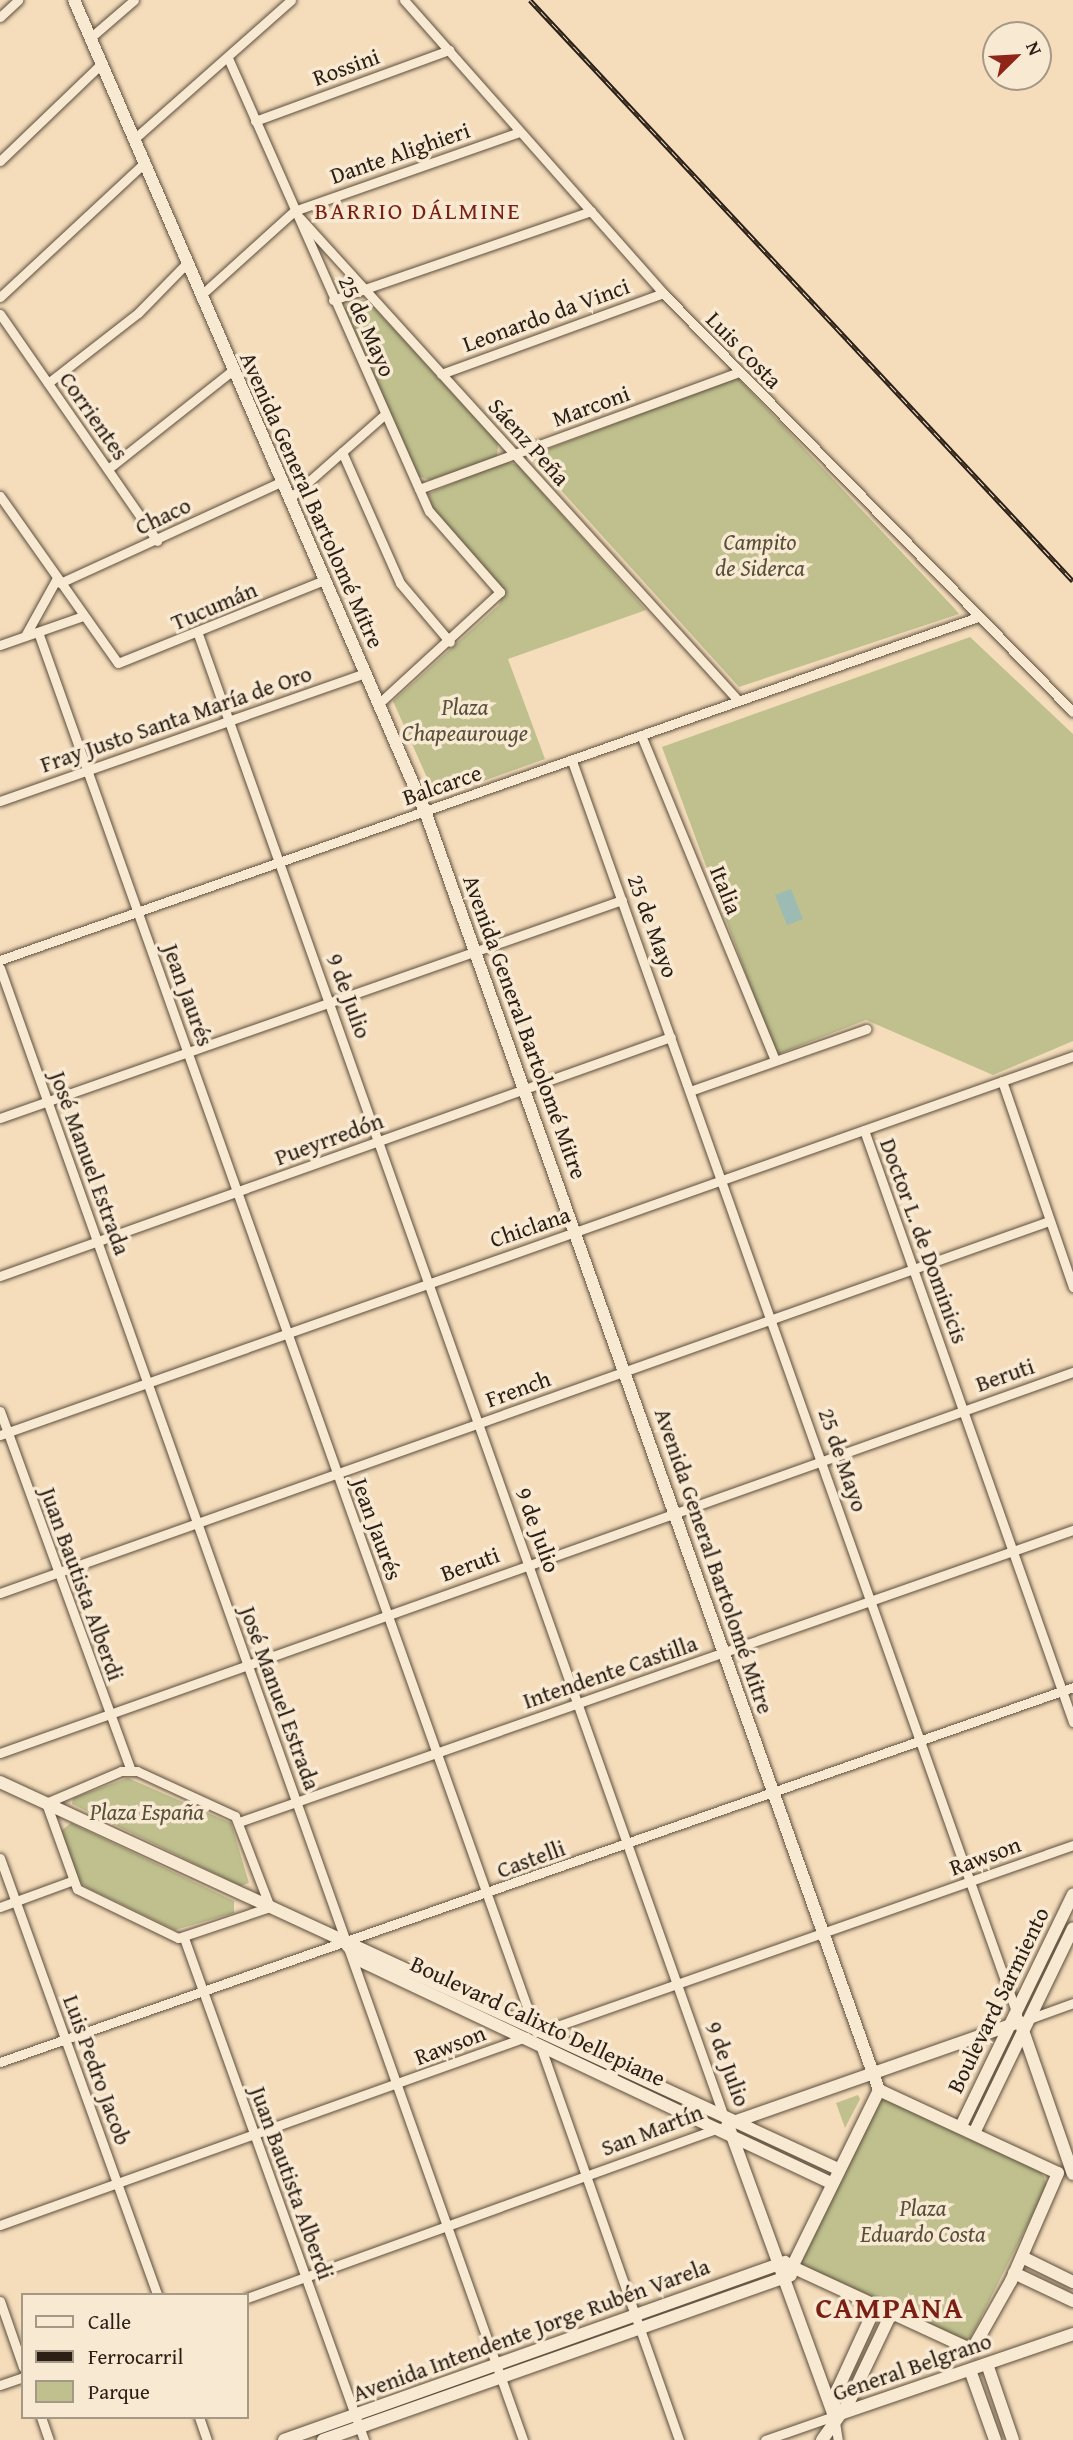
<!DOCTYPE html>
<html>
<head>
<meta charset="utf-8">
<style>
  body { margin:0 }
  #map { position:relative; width:1073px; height:2440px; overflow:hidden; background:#f5ddbb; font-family:"Gentium Book Plus",serif }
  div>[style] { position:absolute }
  .green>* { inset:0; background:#bfc08e }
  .water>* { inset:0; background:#9cbbb2 }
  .roads { filter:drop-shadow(0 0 2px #5d4e3e) drop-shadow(0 0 2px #5d4e3e) }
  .street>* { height:9px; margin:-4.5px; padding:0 4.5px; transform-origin:4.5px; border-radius:4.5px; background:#f8e9d3 }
  .secondary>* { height:12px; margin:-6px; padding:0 6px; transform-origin:6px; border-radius:6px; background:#f8e9d3 }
  .rail>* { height:5px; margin-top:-2.5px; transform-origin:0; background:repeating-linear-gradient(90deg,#f8e9d3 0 8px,#2a1e15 0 16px); box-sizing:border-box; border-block:2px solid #2a1e15 }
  span { translate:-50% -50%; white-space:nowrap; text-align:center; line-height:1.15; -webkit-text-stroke:7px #f8e9d3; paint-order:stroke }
  .street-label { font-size:23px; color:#2a1e15 }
  .park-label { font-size:23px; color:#574f39; font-style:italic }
  .neighbourhood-label { font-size:24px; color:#7a1f14; letter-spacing:2px }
  .district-label { font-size:30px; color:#7a1f14; font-weight:700; letter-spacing:2px }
  .legend { position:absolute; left:21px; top:2293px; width:228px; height:126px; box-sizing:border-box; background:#f8e9d3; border:2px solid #a69887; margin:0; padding:9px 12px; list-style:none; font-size:21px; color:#2a1e15 }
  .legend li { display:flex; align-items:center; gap:14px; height:35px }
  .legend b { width:35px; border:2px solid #a69887 }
  .north { position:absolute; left:982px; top:21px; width:70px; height:70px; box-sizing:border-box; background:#f8e9d3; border:2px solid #a69887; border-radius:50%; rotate:66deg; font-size:19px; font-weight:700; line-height:28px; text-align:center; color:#2a1e15 }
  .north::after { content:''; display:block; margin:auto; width:24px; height:32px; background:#8f2418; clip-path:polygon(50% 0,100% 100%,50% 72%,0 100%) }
</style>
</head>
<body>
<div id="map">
  <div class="green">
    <div style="clip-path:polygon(350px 300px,367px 300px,498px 443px,497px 457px,430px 480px,417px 476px,343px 312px)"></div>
    <div style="clip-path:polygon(737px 377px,955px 609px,959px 614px,739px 687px,530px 456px)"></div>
    <div style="clip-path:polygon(504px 461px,518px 465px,646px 610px,508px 659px,545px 759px,436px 798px,393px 701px,499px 605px,504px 590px,433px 510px,428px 494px)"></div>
    <div style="clip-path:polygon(970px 637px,1073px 734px,1073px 1041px,993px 1075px,866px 1020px,776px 1055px,662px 747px)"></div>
    <div style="clip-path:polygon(128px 1778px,231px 1823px,249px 1883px,241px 1886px,72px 1804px,73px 1798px)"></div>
    <div style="clip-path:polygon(71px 1823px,234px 1901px,234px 1913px,175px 1930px,86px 1887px,77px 1879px,61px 1831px)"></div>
    <div style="clip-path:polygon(858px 2095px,860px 2099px,845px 2128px,836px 2103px)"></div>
    <div style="clip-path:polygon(882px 2098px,1037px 2167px,1044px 2177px,1047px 2186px,968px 2343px,799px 2264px)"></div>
  </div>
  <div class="water">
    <div style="clip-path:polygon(791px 889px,803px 919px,787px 925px,775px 895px)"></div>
  </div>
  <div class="roads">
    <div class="street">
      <div style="left:404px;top:0;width:391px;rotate:48.5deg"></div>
      <div style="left:663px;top:293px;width:586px;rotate:45.62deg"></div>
      <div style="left:0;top:17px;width:25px;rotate:-43deg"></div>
      <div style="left:90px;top:38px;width:58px;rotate:-40.8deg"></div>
      <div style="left:228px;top:58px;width:496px;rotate:66.1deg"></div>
      <div style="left:429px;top:511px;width:108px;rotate:48.8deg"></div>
      <div style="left:500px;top:592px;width:166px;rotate:137.4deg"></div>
      <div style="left:255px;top:121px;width:207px;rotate:-20.1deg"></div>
      <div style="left:133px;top:140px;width:211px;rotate:-41.5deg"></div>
      <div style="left:0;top:161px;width:140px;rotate:-43.8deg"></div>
      <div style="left:300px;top:218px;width:648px;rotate:47.75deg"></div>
      <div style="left:200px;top:296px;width:127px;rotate:-42.1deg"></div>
      <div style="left:294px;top:211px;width:238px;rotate:-19.3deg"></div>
      <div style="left:0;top:297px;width:195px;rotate:-42.9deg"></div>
      <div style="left:333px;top:300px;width:273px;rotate:-19deg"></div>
      <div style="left:0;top:314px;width:276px;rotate:55.3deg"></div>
      <div style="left:441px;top:374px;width:236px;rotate:-20deg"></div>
      <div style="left:48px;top:383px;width:114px;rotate:-37.9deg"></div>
      <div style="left:138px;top:313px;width:69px;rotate:-45.6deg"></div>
      <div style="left:342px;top:452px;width:143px;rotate:66.1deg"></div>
      <div style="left:400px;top:583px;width:77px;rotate:49.7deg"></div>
      <div style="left:108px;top:469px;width:159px;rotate:-38.4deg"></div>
      <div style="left:419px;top:489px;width:340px;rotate:-20.1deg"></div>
      <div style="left:0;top:496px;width:204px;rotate:54.8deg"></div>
      <div style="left:118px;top:663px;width:222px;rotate:-21.9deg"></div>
      <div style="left:289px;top:499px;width:127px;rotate:-41.5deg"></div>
      <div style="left:60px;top:583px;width:243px;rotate:-24.6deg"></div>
      <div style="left:38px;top:632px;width:1486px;rotate:70.42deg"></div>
      <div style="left:198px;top:634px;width:1574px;rotate:70.47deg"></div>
      <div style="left:25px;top:636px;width:66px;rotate:-61.1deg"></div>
      <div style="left:0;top:645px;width:88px;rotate:-19.3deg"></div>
      <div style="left:641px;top:735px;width:352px;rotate:67.6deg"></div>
      <div style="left:572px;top:761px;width:1330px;rotate:70.45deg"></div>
      <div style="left:0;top:801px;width:387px;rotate:-19.3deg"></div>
      <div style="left:0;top:960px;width:1033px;rotate:-19.33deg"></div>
      <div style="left:0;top:968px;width:1562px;rotate:70.44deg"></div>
      <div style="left:1002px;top:1081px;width:218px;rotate:71deg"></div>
      <div style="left:690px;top:1091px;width:187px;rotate:-19.4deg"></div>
      <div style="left:0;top:1118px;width:659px;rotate:-19.31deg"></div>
      <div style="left:864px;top:1130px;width:628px;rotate:70.55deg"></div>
      <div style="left:0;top:1276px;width:712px;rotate:-19.61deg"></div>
      <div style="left:0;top:1411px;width:380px;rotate:70deg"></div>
      <div style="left:0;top:1435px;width:1138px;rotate:-19.45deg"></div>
      <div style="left:0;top:1593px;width:1113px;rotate:-19.53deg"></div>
      <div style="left:0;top:1753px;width:1139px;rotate:-19.55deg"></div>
      <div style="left:121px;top:1771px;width:16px"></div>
      <div style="left:137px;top:1771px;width:108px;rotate:24.7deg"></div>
      <div style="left:235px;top:1816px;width:97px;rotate:69deg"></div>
      <div style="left:270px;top:1907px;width:97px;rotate:161.4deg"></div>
      <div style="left:178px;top:1938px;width:112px;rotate:-154.1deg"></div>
      <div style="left:77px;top:1889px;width:91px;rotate:-109.8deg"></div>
      <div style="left:46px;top:1803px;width:82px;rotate:-23.1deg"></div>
      <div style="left:239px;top:1822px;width:884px;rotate:-19.3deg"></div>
      <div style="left:0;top:1858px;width:464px;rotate:70.2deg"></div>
      <div style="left:0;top:1907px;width:76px;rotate:-20.1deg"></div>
      <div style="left:184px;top:1938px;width:533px;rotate:70.27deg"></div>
      <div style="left:1029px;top:2019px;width:47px;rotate:-20deg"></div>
      <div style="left:540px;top:2032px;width:565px;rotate:-19.33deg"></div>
      <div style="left:540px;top:2045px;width:419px;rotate:70.6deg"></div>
      <div style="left:0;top:2062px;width:1137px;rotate:-19.26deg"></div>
      <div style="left:0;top:2225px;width:559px;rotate:-19.67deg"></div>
      <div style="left:247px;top:2298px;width:502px;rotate:-19.81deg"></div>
      <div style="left:0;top:2301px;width:70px;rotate:70.8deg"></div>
      <div style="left:0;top:2385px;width:24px;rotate:-19deg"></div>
      <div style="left:41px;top:2417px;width:24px;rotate:71deg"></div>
      <div style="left:199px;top:2417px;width:24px;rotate:71deg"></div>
      <div style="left:765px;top:2440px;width:73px;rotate:-19.2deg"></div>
      <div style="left:834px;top:2416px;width:24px;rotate:81deg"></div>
    </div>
    <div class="secondary">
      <div style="left:74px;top:0;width:884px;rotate:66.6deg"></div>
      <div style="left:425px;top:811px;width:1357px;rotate:70.46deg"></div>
      <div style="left:0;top:1782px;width:923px;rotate:24.79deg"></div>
      <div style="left:347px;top:1945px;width:21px;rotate:49deg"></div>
      <div style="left:361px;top:1961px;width:520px;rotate:25.28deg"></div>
      <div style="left:879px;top:2090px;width:197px;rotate:24.9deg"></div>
      <div style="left:1058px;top:2173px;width:118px;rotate:113.5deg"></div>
      <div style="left:1011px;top:2281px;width:79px;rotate:119.5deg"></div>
      <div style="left:972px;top:2350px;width:198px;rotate:-155.2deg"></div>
      <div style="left:792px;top:2267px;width:197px;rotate:-63.8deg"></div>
      <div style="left:962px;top:2124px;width:255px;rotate:-64.2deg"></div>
      <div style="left:975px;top:2131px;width:225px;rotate:-64.2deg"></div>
      <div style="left:1022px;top:2257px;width:57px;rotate:26.1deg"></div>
      <div style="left:1014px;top:2273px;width:65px;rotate:25.4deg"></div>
      <div style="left:987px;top:2364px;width:80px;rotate:71.1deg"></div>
      <div style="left:970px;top:2370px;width:74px;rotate:70.3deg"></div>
      <div style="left:834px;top:2408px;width:13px;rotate:-86deg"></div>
      <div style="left:835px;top:2395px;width:96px;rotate:-65.3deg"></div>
      <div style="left:834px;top:2416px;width:311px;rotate:-110deg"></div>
      <div style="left:728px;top:2124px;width:309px;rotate:-19.3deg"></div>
      <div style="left:1020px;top:2022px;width:161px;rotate:70.8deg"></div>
      <div style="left:834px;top:2416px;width:253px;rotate:-18.9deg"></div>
      <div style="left:284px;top:2440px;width:532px;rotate:-19.56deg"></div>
      <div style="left:323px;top:2440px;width:496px;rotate:-19.4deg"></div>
      <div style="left:822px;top:2440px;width:47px;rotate:-54.6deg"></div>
      <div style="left:849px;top:2402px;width:95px;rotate:-64.5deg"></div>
    </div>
  </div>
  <div class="rail">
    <div style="left:530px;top:0;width:795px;rotate:46.94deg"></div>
  </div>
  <div class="street-label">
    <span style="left:346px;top:67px;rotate:-20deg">Rossini</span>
    <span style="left:400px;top:153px;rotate:-19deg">Dante Alighieri</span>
    <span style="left:546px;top:315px;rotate:-20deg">Leonardo da Vinci</span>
    <span style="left:367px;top:326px;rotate:66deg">25 de Mayo</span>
    <span style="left:744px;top:350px;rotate:46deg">Luis Costa</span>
    <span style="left:591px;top:406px;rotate:-20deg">Marconi</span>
    <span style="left:94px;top:416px;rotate:55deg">Corrientes</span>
    <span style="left:529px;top:442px;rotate:48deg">Sáenz Peña</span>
    <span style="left:312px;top:500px;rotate:66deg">Avenida General Bartolomé Mitre</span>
    <span style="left:163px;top:516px;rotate:-25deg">Chaco</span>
    <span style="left:214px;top:606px;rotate:-23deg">Tucumán</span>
    <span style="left:176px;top:719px;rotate:-19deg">Fray Justo Santa María de Oro</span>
    <span style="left:442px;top:785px;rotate:-19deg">Balcarce</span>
    <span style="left:726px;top:890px;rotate:68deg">Italia</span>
    <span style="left:653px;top:926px;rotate:70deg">25 de Mayo</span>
    <span style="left:188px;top:995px;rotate:70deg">Jean Jaurés</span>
    <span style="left:349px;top:996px;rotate:70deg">9 de Julio</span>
    <span style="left:525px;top:1027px;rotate:70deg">Avenida General Bartolomé Mitre</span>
    <span style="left:329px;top:1139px;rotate:-20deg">Pueyrredón</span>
    <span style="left:90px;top:1163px;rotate:70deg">José Manuel Estrada</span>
    <span style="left:530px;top:1227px;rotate:-19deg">Chiclana</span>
    <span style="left:924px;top:1241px;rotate:70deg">Doctor L. de Dominicis</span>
    <span style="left:1005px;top:1375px;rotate:-19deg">Beruti</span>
    <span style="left:518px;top:1389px;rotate:-20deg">French</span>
    <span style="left:843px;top:1460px;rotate:71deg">25 de Mayo</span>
    <span style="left:377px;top:1529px;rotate:70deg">Jean Jaurés</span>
    <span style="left:538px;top:1530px;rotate:70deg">9 de Julio</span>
    <span style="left:714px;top:1561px;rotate:71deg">Avenida General Bartolomé Mitre</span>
    <span style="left:470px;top:1564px;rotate:-20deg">Beruti</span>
    <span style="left:82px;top:1584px;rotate:70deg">Juan Bautista Alberdi</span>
    <span style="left:610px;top:1672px;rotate:-19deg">Intendente Castilla</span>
    <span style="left:280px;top:1698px;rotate:70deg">José Manuel Estrada</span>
    <span style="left:985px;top:1856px;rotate:-20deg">Rawson</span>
    <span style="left:531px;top:1859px;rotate:-20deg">Castelli</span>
    <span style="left:998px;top:2000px;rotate:-64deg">Boulevard Sarmiento</span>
    <span style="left:538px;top:2021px;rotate:25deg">Boulevard Calixto Dellepiane</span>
    <span style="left:450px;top:2045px;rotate:-21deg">Rawson</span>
    <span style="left:728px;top:2064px;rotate:70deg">9 de Julio</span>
    <span style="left:97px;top:2070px;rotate:70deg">Luis Pedro Jacob</span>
    <span style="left:652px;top:2130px;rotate:-21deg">San Martín</span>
    <span style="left:292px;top:2183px;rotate:70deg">Juan Bautista Alberdi</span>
    <span style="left:531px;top:2330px;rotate:-20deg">Avenida Intendente Jorge Rubén Varela</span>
    <span style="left:912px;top:2367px;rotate:-19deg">General Belgrano</span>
  </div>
  <div class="park-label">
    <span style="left:760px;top:555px">Campito<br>de Siderca</span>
    <span style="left:465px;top:720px">Plaza<br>Chapeaurouge</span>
    <span style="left:147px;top:1812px">Plaza España</span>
    <span style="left:923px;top:2221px">Plaza<br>Eduardo Costa</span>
  </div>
  <div class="neighbourhood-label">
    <span style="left:418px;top:211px">BARRIO DÁLMINE</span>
  </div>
  <div class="district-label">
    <span style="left:890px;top:2307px">CAMPANA</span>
  </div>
  <ul class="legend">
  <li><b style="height:9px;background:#f8e9d3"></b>Calle</li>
  <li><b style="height:9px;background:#2a1e15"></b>Ferrocarril</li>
  <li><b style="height:19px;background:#bfc08e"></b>Parque</li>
  </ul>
  <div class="north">N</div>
</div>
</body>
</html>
